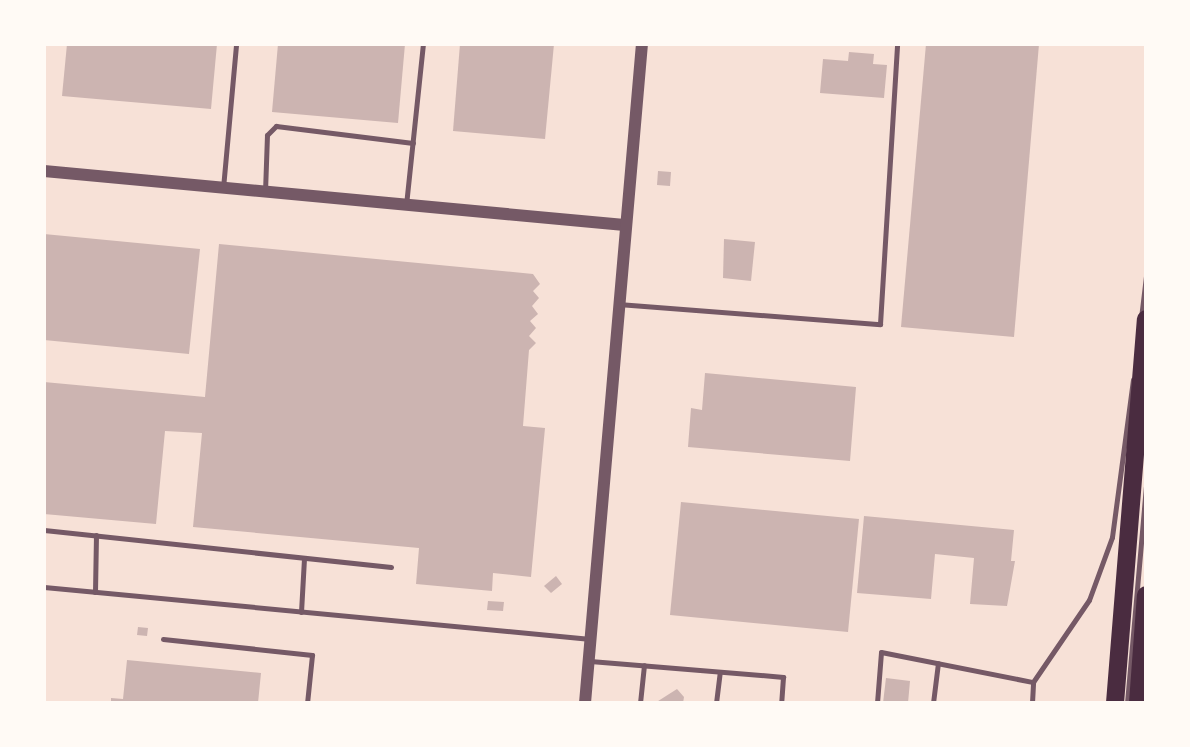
<!DOCTYPE html>
<html>
<head>
<meta charset="utf-8">
<style>
  body { margin:0 }
  #map { position:relative; width:1190px; height:747px; overflow:hidden; background:#f7e1d7; font-family:Cabin,sans-serif }
  div>[style] { position:absolute }
  .building>* { inset:0; background:#ccb4b1 }
  .service>* { height:5px; margin:-2.5px; padding:0 2.5px; transform-origin:2.5px; border-radius:2.5px; background:#755966 }
  .tertiary>* { height:12px; margin:-6px; padding:0 6px; transform-origin:6px; border-radius:6px; background:#755966 }
  .primary>* { height:18px; margin:-9px; padding:0 9px; transform-origin:9px; border-radius:9px; background:#4a2c40 }
  span { translate:-50% -50%; white-space:nowrap; text-align:center; line-height:1.15; -webkit-text-stroke:7px #fffaf5; paint-order:stroke }
  .frame { position:absolute; inset:0; border:46px solid #fffaf5; pointer-events:none }
</style>
</head>
<body>
<div id="map">
  <div class="building">
    <div style="clip-path:polygon(67px 44px,217px 44px,211px 109px,62px 96px)"></div>
    <div style="clip-path:polygon(278px 44px,405px 44px,398px 123px,272px 112px)"></div>
    <div style="clip-path:polygon(460px 44px,554px 44px,545px 139px,453px 131px)"></div>
    <div style="clip-path:polygon(926px 44px,1039px 44px,1014px 337px,901px 327px)"></div>
    <div style="clip-path:polygon(849px 52px,874px 54px,873px 64px,887px 65px,884px 98px,820px 93px,823px 59px,848px 61px)"></div>
    <div style="clip-path:polygon(658px 171px,671px 172px,670px 186px,657px 185px)"></div>
    <div style="clip-path:polygon(44px 234px,200px 249px,189px 354px,44px 340px)"></div>
    <div style="clip-path:polygon(724px 239px,755px 242px,751px 281px,723px 278px)"></div>
    <div style="clip-path:polygon(219px 244px,533px 274px,540px 284px,533px 291px,539px 298px,532px 306px,538px 314px,530px 321px,536px 328px,529px 336px,536px 343px,529px 350px,523px 426px,545px 428px,531px 577px,493px 573px,492px 591px,416px 584px,419px 548px,193px 527px,202px 433px,165px 431px,156px 524px,44px 514px,44px 382px,205px 397px)"></div>
    <div style="clip-path:polygon(705px 373px,856px 387px,850px 461px,688px 447px,691px 408px,702px 410px)"></div>
    <div style="clip-path:polygon(681px 502px,859px 519px,848px 632px,670px 615px)"></div>
    <div style="clip-path:polygon(864px 516px,1014px 530px,1011px 561px,1015px 561px,1007px 606px,970px 604px,974px 558px,935px 554px,931px 599px,857px 593px)"></div>
    <div style="clip-path:polygon(556px 576px,562px 584px,551px 593px,544px 586px)"></div>
    <div style="clip-path:polygon(488px 601px,504px 602px,503px 611px,487px 610px)"></div>
    <div style="clip-path:polygon(138px 627px,148px 628px,147px 636px,137px 635px)"></div>
    <div style="clip-path:polygon(127px 660px,261px 673px,258px 703px,111px 703px,111px 698px,123px 699px)"></div>
    <div style="clip-path:polygon(886px 678px,910px 681px,908px 703px,883px 703px)"></div>
    <div style="clip-path:polygon(677px 689px,684px 697px,683px 703px,655px 703px)"></div>
  </div>
  <div class="service">
    <div style="left:223px;top:188px;width:145px;rotate:-84.8deg"></div>
    <div style="left:265px;top:192px;width:57px;rotate:-88deg"></div>
    <div style="left:267px;top:135px;width:13px;rotate:-45deg"></div>
    <div style="left:276px;top:126px;width:138px;rotate:7.1deg"></div>
    <div style="left:406px;top:205px;width:162px;rotate:-84deg"></div>
    <div style="left:618px;top:304px;width:263px;rotate:4.4deg"></div>
    <div style="left:880px;top:324px;width:281px;rotate:-86.5deg"></div>
    <div style="left:1141px;top:318px;width:42px;rotate:-83.2deg"></div>
    <div style="left:44px;top:530px;width:349px;rotate:6.1deg"></div>
    <div style="left:44px;top:587px;width:549px;rotate:5.43deg"></div>
    <div style="left:95px;top:592px;width:57px;rotate:-89deg"></div>
    <div style="left:301px;top:612px;width:54px;rotate:-86.8deg"></div>
    <div style="left:163px;top:639px;width:150px;rotate:6.1deg"></div>
    <div style="left:312px;top:655px;width:48px;rotate:95.9deg"></div>
    <div style="left:590px;top:661px;width:194px;rotate:4.7deg"></div>
    <div style="left:783px;top:677px;width:26px;rotate:94deg"></div>
    <div style="left:640px;top:703px;width:38px;rotate:-84deg"></div>
    <div style="left:716px;top:703px;width:31px;rotate:-83deg"></div>
    <div style="left:877px;top:703px;width:51px;rotate:-85.5deg"></div>
    <div style="left:881px;top:652px;width:155px;rotate:11.2deg"></div>
    <div style="left:933px;top:703px;width:40px;rotate:-82.9deg"></div>
    <div style="left:1032px;top:703px;width:21px;rotate:-87deg"></div>
    <div style="left:1033px;top:682px;width:99px;rotate:-55.7deg"></div>
    <div style="left:1089px;top:600px;width:67px;rotate:-69.9deg"></div>
    <div style="left:1112px;top:537px;width:159px;rotate:-82.4deg"></div>
    <div style="left:1127px;top:703px;width:217px;rotate:-85deg"></div>
  </div>
  <div class="tertiary">
    <div style="left:44px;top:171px;width:583px;rotate:5.32deg"></div>
    <div style="left:585px;top:703px;width:661px;rotate:-85.06deg"></div>
  </div>
  <div class="primary">
    <div style="left:1115px;top:703px;width:385px;rotate:-85.4deg"></div>
    <div style="left:1138px;top:703px;width:108px;rotate:-85.8deg"></div>
  </div>
  <div class="frame"></div>
</div>
</body>
</html>
